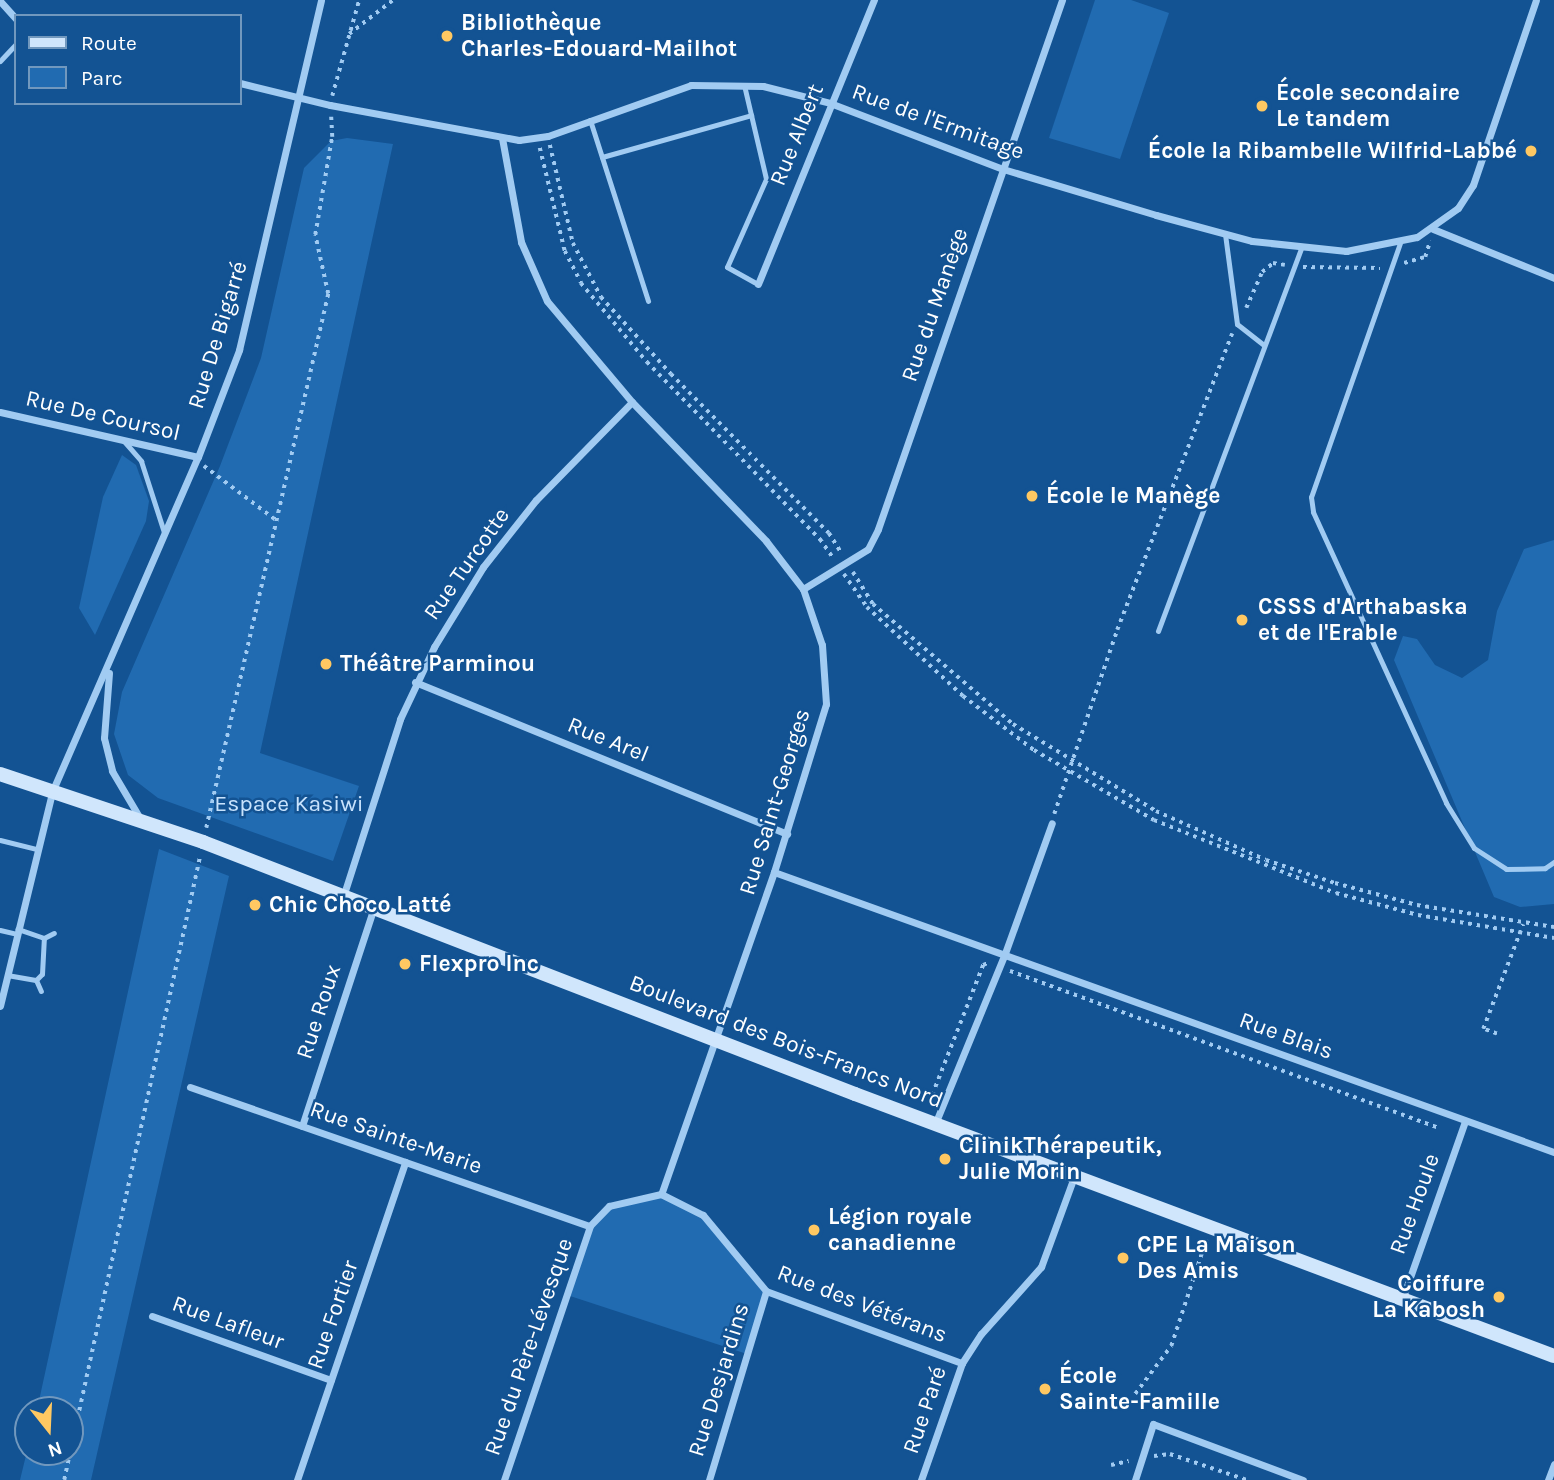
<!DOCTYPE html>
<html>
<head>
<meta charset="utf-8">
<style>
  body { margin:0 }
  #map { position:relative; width:1554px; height:1480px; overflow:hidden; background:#135393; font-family:Karla,sans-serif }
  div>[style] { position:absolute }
  .green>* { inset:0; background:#216bb1 }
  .path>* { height:3.5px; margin-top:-1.75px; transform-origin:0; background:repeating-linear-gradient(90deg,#a1cbf2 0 3.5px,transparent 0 8.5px) }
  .lane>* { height:5px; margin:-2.5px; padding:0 2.5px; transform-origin:2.5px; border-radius:2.5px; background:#a1cbf2 }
  .street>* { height:7px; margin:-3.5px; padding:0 3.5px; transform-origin:3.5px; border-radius:3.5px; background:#a1cbf2 }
  .secondary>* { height:14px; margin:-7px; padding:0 7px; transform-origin:7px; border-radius:7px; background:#d0e6fc }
  .dots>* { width:19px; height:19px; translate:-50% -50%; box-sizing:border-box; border:4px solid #135393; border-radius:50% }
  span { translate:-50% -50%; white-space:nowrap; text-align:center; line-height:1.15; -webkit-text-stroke:5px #135393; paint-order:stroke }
  .poi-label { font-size:23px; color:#fff; font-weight:700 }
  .left { translate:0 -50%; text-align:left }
  .right { translate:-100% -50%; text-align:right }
  .street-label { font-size:23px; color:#fff }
  .park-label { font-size:23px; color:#c8e3fd }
  .legend { position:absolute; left:14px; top:14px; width:228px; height:91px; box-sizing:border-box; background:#135393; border:2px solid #7198be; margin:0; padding:9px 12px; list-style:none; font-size:21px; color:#fff }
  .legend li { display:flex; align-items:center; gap:14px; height:35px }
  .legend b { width:35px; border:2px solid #7198be }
  .north { position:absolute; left:14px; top:1396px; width:70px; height:70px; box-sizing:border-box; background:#135393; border:2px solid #7198be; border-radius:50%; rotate:162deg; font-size:19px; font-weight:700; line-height:28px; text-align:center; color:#fff }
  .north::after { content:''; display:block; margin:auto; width:24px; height:32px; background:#ffc862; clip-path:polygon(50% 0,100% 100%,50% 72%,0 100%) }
</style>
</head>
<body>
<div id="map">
  <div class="green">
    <div style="clip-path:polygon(1095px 0,1131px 0,1169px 13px,1120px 159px,1049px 138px)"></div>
    <div style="clip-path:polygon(347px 138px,393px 144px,260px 753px,359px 786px,333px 861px,158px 798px,128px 775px,114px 734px,122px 692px,220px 466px,261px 358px,304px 168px,331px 141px)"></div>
    <div style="clip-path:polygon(122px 455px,136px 465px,149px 501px,146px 521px,95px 635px,79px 608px,103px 497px)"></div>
    <div style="clip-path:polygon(1554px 540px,1554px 904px,1520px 907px,1494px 897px,1394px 660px,1403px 636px,1417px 639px,1435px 665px,1462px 678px,1488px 660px,1497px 611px,1524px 549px)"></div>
    <div style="clip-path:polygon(159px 849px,229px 876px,91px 1480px,20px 1480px,28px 1447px,28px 1452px,70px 1452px,70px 1410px,37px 1410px)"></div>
    <div style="clip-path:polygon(661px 1194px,703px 1215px,766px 1291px,747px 1354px,567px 1295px,590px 1226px,609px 1206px)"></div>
  </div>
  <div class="path">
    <div style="left:349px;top:34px;width:56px;rotate:-37.7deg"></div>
    <div style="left:332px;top:96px;width:100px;rotate:-74.3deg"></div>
    <div style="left:550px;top:145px;width:101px;rotate:76.8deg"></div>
    <div style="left:573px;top:243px;width:61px;rotate:62.6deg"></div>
    <div style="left:601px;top:297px;width:104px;rotate:47.7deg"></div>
    <div style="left:671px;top:374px;width:224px;rotate:45.2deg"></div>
    <div style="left:829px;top:533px;width:25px;rotate:58deg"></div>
    <div style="left:540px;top:148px;width:106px;rotate:76.4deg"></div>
    <div style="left:565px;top:251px;width:36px;rotate:63deg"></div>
    <div style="left:581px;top:283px;width:103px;rotate:50.1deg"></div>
    <div style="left:647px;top:362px;width:248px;rotate:45.7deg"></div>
    <div style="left:820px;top:539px;width:24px;rotate:55deg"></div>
    <div style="left:1404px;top:263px;width:22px;rotate:-16deg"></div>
    <div style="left:1425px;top:257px;width:17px;rotate:-73deg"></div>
    <div style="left:1303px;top:267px;width:77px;rotate:0.7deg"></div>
    <div style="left:1246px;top:308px;width:39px;rotate:-66deg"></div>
    <div style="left:1262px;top:272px;width:14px;rotate:-39deg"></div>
    <div style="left:1273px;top:263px;width:12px;rotate:9deg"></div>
    <div style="left:204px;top:466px;width:90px;rotate:36.9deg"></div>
    <div style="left:853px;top:572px;width:38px;rotate:58deg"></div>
    <div style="left:873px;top:604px;width:184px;rotate:40.6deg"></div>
    <div style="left:1013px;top:724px;width:167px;rotate:31.3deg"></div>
    <div style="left:1156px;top:811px;width:120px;rotate:24deg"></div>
    <div style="left:1266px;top:860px;width:73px;rotate:18.4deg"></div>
    <div style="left:1335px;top:883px;width:85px;rotate:15deg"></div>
    <div style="left:1417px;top:905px;width:139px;rotate:9.1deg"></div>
    <div style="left:844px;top:574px;width:40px;rotate:55.1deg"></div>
    <div style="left:867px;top:607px;width:131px;rotate:42.8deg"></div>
    <div style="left:963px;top:696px;width:89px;rotate:37.3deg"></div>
    <div style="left:1034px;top:750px;width:139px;rotate:30.3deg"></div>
    <div style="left:1154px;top:820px;width:196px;rotate:21.9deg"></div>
    <div style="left:1336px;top:893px;width:85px;rotate:15deg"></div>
    <div style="left:1418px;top:915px;width:138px;rotate:9.6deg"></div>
    <div style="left:1054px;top:814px;width:194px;rotate:-71.1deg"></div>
    <div style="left:1117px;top:630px;width:318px;rotate:-68.8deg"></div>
    <div style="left:206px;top:828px;width:548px;rotate:-77.13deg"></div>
    <div style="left:328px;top:294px;width:60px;rotate:-102.4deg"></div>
    <div style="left:315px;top:235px;width:99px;rotate:-80.2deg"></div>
    <div style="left:332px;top:137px;width:20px;rotate:-93deg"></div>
    <div style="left:1010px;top:971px;width:458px;rotate:20.1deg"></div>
    <div style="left:1497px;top:1034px;width:15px;rotate:-160deg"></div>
    <div style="left:1483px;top:1029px;width:112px;rotate:-69.1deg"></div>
    <div style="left:932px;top:1095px;width:140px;rotate:-68.6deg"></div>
    <div style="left:983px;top:965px;width:8px;rotate:-23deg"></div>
    <div style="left:1135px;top:1394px;width:60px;rotate:-53.1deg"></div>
    <div style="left:1171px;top:1346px;width:112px;rotate:-71.7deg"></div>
    <div style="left:70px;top:1452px;width:610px;rotate:-77.7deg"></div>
    <div style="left:1154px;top:1456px;width:16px;rotate:-7deg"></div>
    <div style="left:1170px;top:1454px;width:81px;rotate:18.7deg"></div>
    <div style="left:1111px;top:1465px;width:18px;rotate:-13deg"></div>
    <div style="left:64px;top:1480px;width:29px;rotate:-78deg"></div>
  </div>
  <div class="lane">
    <div style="left:0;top:61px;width:23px;rotate:-47deg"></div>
    <div style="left:744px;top:85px;width:97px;rotate:76.8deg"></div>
    <div style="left:766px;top:179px;width:96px;rotate:113.9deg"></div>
    <div style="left:727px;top:267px;width:35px;rotate:29deg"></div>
    <div style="left:590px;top:120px;width:190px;rotate:72.2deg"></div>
    <div style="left:602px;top:157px;width:155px;rotate:-15.7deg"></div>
    <div style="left:1225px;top:234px;width:91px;rotate:82.4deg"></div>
    <div style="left:1237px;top:324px;width:34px;rotate:38deg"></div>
    <div style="left:1400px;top:243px;width:269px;rotate:109.3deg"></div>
    <div style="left:1311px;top:497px;width:15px;rotate:82deg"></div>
    <div style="left:1313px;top:512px;width:320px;rotate:65.4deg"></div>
    <div style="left:1446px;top:803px;width:53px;rotate:58.1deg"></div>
    <div style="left:1474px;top:848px;width:38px;rotate:33deg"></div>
    <div style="left:1506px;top:869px;width:39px;rotate:-1deg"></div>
    <div style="left:1545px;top:868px;width:11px;rotate:-34deg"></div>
    <div style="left:123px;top:440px;width:28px;rotate:49deg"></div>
    <div style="left:141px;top:461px;width:75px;rotate:72.1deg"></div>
    <div style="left:1158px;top:631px;width:409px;rotate:-69.5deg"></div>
    <div style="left:0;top:840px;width:38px;rotate:14deg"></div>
    <div style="left:0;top:930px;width:17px;rotate:13deg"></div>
    <div style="left:44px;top:938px;width:11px;rotate:-27deg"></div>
    <div style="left:7px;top:975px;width:29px;rotate:10deg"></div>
    <div style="left:36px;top:980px;width:8px;rotate:-45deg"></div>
    <div style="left:42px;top:974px;width:36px;rotate:-87deg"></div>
    <div style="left:44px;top:938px;width:28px;rotate:-161deg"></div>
    <div style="left:36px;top:980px;width:12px;rotate:66deg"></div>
  </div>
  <div class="street">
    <div style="left:0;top:1px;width:24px;rotate:48deg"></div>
    <div style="left:240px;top:83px;width:93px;rotate:13.7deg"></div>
    <div style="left:330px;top:105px;width:192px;rotate:10.5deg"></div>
    <div style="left:519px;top:140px;width:29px;rotate:-8deg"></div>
    <div style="left:548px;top:136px;width:152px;rotate:-19.6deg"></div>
    <div style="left:691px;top:85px;width:72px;rotate:0.8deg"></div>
    <div style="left:763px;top:86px;width:69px;rotate:14.2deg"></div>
    <div style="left:830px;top:103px;width:185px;rotate:20.9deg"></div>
    <div style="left:1003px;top:169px;width:160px;rotate:16.7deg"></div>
    <div style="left:1156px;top:215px;width:99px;rotate:15.2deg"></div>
    <div style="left:1252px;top:241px;width:95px;rotate:6.1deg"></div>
    <div style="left:1346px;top:251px;width:72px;rotate:-11.2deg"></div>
    <div style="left:1417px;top:237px;width:50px;rotate:-35.3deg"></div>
    <div style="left:1458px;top:208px;width:27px;rotate:-57deg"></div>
    <div style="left:1473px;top:185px;width:195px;rotate:-71.2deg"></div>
    <div style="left:502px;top:138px;width:106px;rotate:79.6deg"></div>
    <div style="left:521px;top:242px;width:64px;rotate:66.2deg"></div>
    <div style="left:547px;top:301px;width:132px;rotate:49.9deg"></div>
    <div style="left:632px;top:402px;width:193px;rotate:46deg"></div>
    <div style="left:766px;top:541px;width:61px;rotate:52.4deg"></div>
    <div style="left:803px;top:589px;width:59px;rotate:71.3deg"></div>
    <div style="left:822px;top:645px;width:59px;rotate:86.1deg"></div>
    <div style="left:826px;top:704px;width:176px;rotate:107.2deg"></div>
    <div style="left:774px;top:872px;width:341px;rotate:109.3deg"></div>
    <div style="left:661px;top:1194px;width:53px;rotate:167deg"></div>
    <div style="left:609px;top:1206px;width:28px;rotate:134deg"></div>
    <div style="left:590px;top:1226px;width:268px;rotate:108.7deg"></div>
    <div style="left:1433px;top:229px;width:131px;rotate:22deg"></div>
    <div style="left:758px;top:284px;width:307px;rotate:-67.8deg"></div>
    <div style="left:0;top:412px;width:203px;rotate:12.8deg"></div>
    <div style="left:803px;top:589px;width:76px;rotate:-31.6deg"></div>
    <div style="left:868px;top:549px;width:22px;rotate:-63deg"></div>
    <div style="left:878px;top:529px;width:560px;rotate:-70.82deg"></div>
    <div style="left:109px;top:673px;width:65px;rotate:94.4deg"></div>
    <div style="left:104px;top:738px;width:34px;rotate:76deg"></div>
    <div style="left:112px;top:771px;width:57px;rotate:59.4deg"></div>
    <div style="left:415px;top:682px;width:402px;rotate:22.2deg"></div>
    <div style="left:774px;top:872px;width:829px;rotate:19.75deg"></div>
    <div style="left:343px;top:897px;width:187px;rotate:-72.2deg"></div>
    <div style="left:400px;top:719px;width:80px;rotate:-64.7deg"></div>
    <div style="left:434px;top:647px;width:94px;rotate:-58.5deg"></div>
    <div style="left:483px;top:567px;width:85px;rotate:-51.7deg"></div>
    <div style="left:536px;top:500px;width:137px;rotate:-45.6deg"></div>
    <div style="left:0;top:1006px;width:220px;rotate:-76.3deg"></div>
    <div style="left:52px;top:792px;width:365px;rotate:-66.5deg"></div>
    <div style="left:198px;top:457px;width:115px;rotate:-69deg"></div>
    <div style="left:239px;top:350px;width:359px;rotate:-76.8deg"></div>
    <div style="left:190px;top:1087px;width:423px;rotate:19.2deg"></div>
    <div style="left:935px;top:1124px;width:182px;rotate:-67.7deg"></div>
    <div style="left:1004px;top:956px;width:141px;rotate:-70.2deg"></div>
    <div style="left:302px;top:1126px;width:227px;rotate:-71.8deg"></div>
    <div style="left:661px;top:1194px;width:47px;rotate:26.6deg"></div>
    <div style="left:703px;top:1215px;width:99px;rotate:50.3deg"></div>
    <div style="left:766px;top:1291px;width:209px;rotate:20.2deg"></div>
    <div style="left:1402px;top:1300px;width:190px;rotate:-70.6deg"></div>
    <div style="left:152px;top:1316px;width:190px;rotate:19.7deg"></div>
    <div style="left:297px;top:1480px;width:336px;rotate:-71.2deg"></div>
    <div style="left:709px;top:1480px;width:197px;rotate:-73.2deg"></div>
    <div style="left:921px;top:1480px;width:124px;rotate:-70.7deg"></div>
    <div style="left:962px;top:1363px;width:35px;rotate:-57deg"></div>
    <div style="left:981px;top:1334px;width:90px;rotate:-48.2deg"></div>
    <div style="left:1041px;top:1267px;width:96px;rotate:-69.9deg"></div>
    <div style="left:1135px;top:1480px;width:59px;rotate:-72.2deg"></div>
    <div style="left:1153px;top:1424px;width:160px;rotate:20.5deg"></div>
    <div style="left:1548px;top:1480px;width:17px;rotate:-69deg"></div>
  </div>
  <div class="secondary">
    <div style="left:0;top:774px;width:214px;rotate:18.5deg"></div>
    <div style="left:203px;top:842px;width:699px;rotate:21.13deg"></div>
    <div style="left:855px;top:1094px;width:746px;rotate:20.55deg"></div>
  </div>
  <div class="dots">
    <div style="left:447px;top:36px;background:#ffc862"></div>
    <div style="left:1262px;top:106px;background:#ffc862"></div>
    <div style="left:1531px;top:151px;background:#ffc862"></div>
    <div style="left:1032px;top:496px;background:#ffc862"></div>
    <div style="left:1242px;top:620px;background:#ffc862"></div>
    <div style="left:326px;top:664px;background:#ffc862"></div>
    <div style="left:255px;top:905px;background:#ffc862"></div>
    <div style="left:405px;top:964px;background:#ffc862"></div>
    <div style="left:945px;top:1159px;background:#ffc862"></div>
    <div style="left:814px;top:1230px;background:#ffc862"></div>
    <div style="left:1123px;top:1258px;background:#ffc862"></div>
    <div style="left:1499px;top:1297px;background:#ffc862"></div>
    <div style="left:1045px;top:1389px;background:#ffc862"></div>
  </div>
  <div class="poi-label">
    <span class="left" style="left:461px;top:36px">Bibliothèque<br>Charles-Edouard-Mailhot</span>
    <span class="left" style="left:1276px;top:106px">École secondaire<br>Le tandem</span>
    <span class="right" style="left:1517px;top:151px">École la Ribambelle Wilfrid-Labbé</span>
    <span class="left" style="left:1046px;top:496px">École le Manège</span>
    <span class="left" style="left:1258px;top:620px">CSSS d'Arthabaska<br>et de l'Erable</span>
    <span class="left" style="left:340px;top:664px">Théâtre Parminou</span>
    <span class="left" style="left:269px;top:905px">Chic Choco Latté</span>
    <span class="left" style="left:419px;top:964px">Flexpro Inc</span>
    <span class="left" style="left:959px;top:1159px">ClinikThérapeutik,<br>Julie Morin</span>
    <span class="left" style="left:828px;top:1230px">Légion royale<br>canadienne</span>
    <span class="left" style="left:1137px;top:1258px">CPE La Maison<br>Des Amis</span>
    <span class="right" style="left:1485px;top:1297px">Coiffure<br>La Kabosh</span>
    <span class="left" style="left:1059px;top:1389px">École<br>Sainte-Famille</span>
  </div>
  <div class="street-label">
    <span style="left:938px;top:122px;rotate:20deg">Rue de l'Ermitage</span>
    <span style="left:797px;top:135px;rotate:-68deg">Rue Albert</span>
    <span style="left:935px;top:305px;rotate:-71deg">Rue du Manège</span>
    <span style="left:218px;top:335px;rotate:-73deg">Rue De Bigarré</span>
    <span style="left:103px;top:416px;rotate:13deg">Rue De Coursol</span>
    <span style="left:467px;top:564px;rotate:-55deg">Rue Turcotte</span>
    <span style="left:608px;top:740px;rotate:22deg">Rue Arel</span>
    <span style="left:775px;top:802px;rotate:-73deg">Rue Saint-Georges</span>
    <span style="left:319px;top:1012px;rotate:-72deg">Rue Roux</span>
    <span style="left:1286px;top:1036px;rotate:20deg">Rue Blais</span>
    <span style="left:786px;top:1042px;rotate:21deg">Boulevard des Bois-Francs Nord</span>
    <span style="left:396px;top:1138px;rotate:19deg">Rue Sainte-Marie</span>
    <span style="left:1415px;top:1204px;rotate:-70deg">Rue Houle</span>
    <span style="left:862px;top:1304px;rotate:21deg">Rue des Vétérans</span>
    <span style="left:333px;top:1315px;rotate:-71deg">Rue Fortier</span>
    <span style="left:228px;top:1323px;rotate:20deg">Rue Lafleur</span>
    <span style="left:529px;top:1347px;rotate:-71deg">Rue du Père-Lévesque</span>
    <span style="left:719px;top:1380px;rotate:-73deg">Rue Desjardins</span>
    <span style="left:925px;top:1410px;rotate:-71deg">Rue Paré</span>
  </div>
  <div class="park-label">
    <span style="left:289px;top:804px">Espace Kasiwi</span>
  </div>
  <ul class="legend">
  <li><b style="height:9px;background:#d0e6fc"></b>Route</li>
  <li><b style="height:19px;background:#216bb1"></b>Parc</li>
  </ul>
  <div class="north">N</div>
</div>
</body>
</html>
